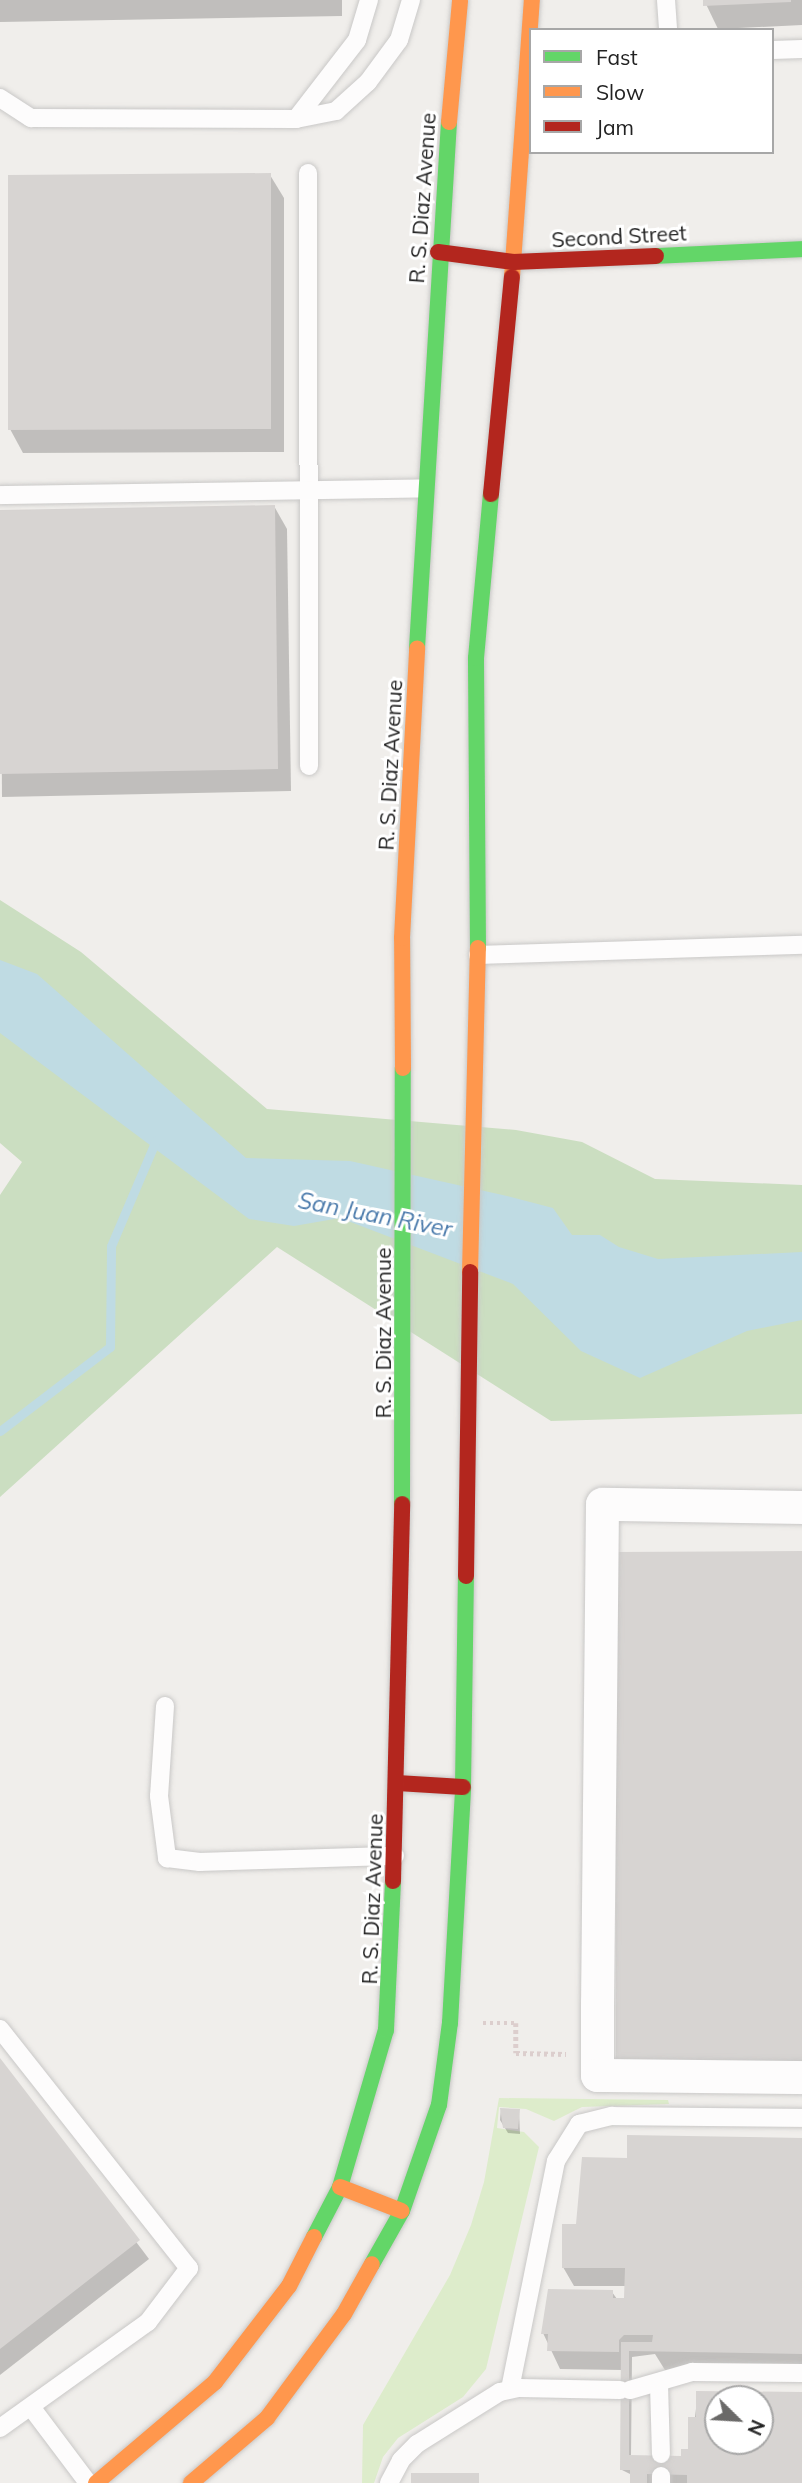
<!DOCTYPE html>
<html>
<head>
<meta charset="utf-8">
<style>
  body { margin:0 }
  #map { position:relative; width:802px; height:2483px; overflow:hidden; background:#f0eeeb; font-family:Mulish,sans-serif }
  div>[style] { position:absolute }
  .grass>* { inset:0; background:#ddeccb }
  .forest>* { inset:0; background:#cbdec1 }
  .water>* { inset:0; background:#bfdbe3 }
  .shadow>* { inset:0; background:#0003 }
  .stream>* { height:9px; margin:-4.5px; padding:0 4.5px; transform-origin:4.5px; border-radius:4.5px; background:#bfdbe3 }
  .building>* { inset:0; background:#d7d4d2 }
  .path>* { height:4.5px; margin-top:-2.25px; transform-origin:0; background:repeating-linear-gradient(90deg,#dccecd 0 3.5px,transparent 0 7px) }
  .roads { filter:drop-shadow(0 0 2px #c9c8c7) drop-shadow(0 0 2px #c9c8c7) }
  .lane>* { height:18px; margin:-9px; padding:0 9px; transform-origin:9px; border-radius:9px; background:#fdfcfc }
  .street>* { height:33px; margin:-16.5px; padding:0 16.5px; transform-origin:16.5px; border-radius:16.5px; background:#fdfcfc }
  .fast>* { height:16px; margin:-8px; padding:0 8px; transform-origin:8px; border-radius:8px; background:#63d668 }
  .slow>* { height:16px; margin:-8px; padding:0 8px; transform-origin:8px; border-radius:8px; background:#ff974d }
  .jam>* { height:16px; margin:-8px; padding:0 8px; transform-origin:8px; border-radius:8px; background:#b3261e }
  span { translate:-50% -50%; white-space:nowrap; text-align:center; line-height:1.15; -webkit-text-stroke:6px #fff; paint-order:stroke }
  .street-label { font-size:21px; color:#222 }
  .water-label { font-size:23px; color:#4a7aab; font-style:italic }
  .legend { position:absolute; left:529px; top:28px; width:245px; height:126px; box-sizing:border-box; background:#fff; border:2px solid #a7a7a7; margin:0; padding:9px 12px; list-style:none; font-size:21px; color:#222 }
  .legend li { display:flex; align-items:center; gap:14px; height:35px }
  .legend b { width:35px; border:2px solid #a7a7a7 }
  .north { position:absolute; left:704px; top:2385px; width:70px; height:70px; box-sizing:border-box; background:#fff; border:2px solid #a7a7a7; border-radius:50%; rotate:114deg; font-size:19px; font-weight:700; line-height:28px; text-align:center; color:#222 }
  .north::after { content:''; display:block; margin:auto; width:24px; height:32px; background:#6a6968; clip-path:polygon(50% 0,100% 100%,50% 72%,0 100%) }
</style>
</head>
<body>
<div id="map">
  <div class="grass">
    <div style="clip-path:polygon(499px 2098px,668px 2100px,669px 2104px,582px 2107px,554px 2121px,526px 2109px,499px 2107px,497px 2128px,524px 2132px,539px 2147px,486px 2369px,463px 2397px,398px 2438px,383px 2457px,374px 2483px,362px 2483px,363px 2425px,450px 2275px,471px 2225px,484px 2182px)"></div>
  </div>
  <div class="forest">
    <div style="clip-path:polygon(0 900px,81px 952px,267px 1109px,516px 1130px,582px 1142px,655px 1179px,802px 1185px,802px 1414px,551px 1421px,277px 1247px,0 1497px,0 1195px,22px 1162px,0 1143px)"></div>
  </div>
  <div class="water">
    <div style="clip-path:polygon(0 960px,37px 974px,246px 1158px,350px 1161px,507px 1196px,553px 1208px,572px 1235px,600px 1235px,619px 1247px,658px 1259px,802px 1252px,802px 1320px,747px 1331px,640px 1378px,581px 1351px,513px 1284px,340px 1218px,294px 1226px,249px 1219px,0 1033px)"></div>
  </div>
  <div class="shadow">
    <div style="clip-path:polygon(0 0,342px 0,342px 16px,0 22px)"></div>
    <div style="clip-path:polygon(704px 0,802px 0,802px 25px,718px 29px)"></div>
    <div style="clip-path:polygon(270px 175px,284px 198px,284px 452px,23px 453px,10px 429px)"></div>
    <div style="clip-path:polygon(274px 506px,287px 529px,291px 791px,2px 797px,0 511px)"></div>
    <div style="clip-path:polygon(0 2061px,149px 2259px,0 2375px)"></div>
    <div style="clip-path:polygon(501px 2109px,519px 2111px,520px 2134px,508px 2133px,500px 2120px)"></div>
    <div style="clip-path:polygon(evenodd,802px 2139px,802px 2372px,665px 2370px,655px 2354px,632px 2357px,631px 2457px,690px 2456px,698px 2393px,802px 2394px,802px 2483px,632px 2483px,632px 2475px,622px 2470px,622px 2370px,560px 2369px,543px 2333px,612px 2292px,617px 2299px,626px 2300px,626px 2286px,574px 2286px,563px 2267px,578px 2226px,628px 2160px,802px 2139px,718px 2399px,760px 2399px,760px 2441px,718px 2441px,718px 2399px)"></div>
  </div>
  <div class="stream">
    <div style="left:0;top:1431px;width:138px;rotate:-37.4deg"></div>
    <div style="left:110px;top:1347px;width:101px;rotate:-89.4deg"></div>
    <div style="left:111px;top:1246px;width:115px;rotate:-67deg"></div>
  </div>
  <div class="building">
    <div style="clip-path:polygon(703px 0,791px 0,791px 2px,703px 6px)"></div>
    <div style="clip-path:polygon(271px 173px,271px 429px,8px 430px,8px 175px)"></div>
    <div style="clip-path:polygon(275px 505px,278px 769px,0 774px,0 510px)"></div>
    <div style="clip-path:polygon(802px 1551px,802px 2062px,616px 2063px,615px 1552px)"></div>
    <div style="clip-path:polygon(0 2058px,140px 2240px,0 2349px)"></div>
    <div style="clip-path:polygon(500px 2108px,520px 2109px,518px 2129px,503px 2128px)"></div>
    <div style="clip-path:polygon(evenodd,627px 2135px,802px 2138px,802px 2354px,629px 2351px,629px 2455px,681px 2456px,681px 2449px,688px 2449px,688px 2417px,696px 2417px,696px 2391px,802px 2392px,802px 2483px,687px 2483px,687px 2475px,647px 2474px,647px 2483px,630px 2483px,630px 2470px,620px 2470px,621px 2342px,652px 2342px,653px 2335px,624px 2335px,619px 2340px,619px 2352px,547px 2351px,548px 2334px,541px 2334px,548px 2289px,613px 2290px,613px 2298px,624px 2298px,625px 2268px,562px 2268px,562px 2224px,576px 2224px,582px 2157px,627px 2158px,627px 2135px,718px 2399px,760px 2399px,760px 2441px,718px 2441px,718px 2399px)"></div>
    <div style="clip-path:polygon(411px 2473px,479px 2473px,479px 2483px,411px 2483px)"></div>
  </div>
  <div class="path">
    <div style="left:483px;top:2023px;width:33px"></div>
    <div style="left:516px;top:2023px;width:30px;rotate:90deg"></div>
    <div style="left:516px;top:2053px;width:50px;rotate:1.1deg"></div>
  </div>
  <div class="roads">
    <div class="lane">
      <div style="left:666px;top:0;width:30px;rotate:86deg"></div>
      <div style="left:772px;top:50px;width:30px;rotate:-2deg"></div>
      <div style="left:0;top:98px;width:37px;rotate:33deg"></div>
      <div style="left:31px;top:118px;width:265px;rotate:0.2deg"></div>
      <div style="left:296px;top:119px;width:100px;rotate:-52.3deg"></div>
      <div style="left:357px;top:40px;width:42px;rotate:-73.3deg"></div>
      <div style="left:296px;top:119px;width:41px;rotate:-11.3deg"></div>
      <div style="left:336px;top:111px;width:43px;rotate:-42.2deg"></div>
      <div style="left:368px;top:82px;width:52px;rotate:-53.6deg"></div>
      <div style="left:399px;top:40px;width:42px;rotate:-73.3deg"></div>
      <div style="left:308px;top:173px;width:593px;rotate:89.9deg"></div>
      <div style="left:0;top:495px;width:425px;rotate:-0.9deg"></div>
      <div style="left:478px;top:955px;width:324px;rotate:-1.8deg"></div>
      <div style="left:165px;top:1706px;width:90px;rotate:93.8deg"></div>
      <div style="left:159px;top:1796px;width:63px;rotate:82.6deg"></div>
      <div style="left:167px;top:1858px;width:33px;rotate:7deg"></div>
      <div style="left:200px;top:1862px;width:195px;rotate:-1.8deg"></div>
      <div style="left:0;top:2029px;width:305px;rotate:51.7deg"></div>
      <div style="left:189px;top:2268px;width:68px;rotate:127.2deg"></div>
      <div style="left:148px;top:2322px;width:182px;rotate:144.4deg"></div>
      <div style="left:659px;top:2384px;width:70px;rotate:88.4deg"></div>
      <div style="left:510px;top:2389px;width:233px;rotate:-78.6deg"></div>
      <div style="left:556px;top:2161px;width:44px;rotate:-58.1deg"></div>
      <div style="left:579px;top:2124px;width:34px;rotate:-14deg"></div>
      <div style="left:612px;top:2116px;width:190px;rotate:0.6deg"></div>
      <div style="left:630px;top:2390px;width:65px;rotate:-16.2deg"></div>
      <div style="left:692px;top:2372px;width:110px;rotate:0.5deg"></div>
      <div style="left:31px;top:2407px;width:95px;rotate:53.1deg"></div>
      <div style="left:389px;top:2483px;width:26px;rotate:-62deg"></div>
      <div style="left:401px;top:2460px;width:23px;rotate:-45deg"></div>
      <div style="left:417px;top:2444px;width:98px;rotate:-32.1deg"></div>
      <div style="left:500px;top:2392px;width:19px;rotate:-12deg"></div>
      <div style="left:519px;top:2388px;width:101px;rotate:1.1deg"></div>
      <div style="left:661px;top:2483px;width:7px;rotate:-90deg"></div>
    </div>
    <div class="street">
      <div style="left:802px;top:1507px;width:200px;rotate:-179.1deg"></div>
      <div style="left:602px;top:1504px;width:500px;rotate:90.57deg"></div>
      <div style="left:597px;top:2004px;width:71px;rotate:90deg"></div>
      <div style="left:597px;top:2075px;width:205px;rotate:0.6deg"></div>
    </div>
    <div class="fast">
      <div style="left:656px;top:256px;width:146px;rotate:-2.7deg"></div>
      <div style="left:417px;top:648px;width:527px;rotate:-86.52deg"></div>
      <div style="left:478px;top:948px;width:290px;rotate:-90.4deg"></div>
      <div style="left:476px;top:658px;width:165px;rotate:-84.8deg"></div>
      <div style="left:402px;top:1504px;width:436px;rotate:-89.9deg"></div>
      <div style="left:314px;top:2237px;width:56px;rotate:-62.5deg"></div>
      <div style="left:340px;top:2187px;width:164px;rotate:-73.7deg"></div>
      <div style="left:386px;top:2030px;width:149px;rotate:-87.3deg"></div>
      <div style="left:372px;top:2264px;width:61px;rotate:-60.5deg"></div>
      <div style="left:402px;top:2211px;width:112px;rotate:-70.8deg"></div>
      <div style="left:439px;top:2105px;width:83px;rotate:-82.4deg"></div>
      <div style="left:450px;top:2023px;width:236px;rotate:-86.8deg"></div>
      <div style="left:463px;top:1787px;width:211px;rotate:-89.2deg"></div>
    </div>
    <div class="slow">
      <div style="left:449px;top:122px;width:122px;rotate:-84.8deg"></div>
      <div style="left:512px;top:277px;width:278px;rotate:-85.9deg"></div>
      <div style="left:403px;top:1068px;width:130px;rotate:-90.4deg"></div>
      <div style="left:402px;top:938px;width:290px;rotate:-87deg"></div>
      <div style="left:470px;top:1272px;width:324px;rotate:-88.6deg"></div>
      <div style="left:340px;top:2187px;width:66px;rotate:21.2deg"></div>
      <div style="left:96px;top:2483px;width:156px;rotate:-40.3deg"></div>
      <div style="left:215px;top:2382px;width:121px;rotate:-52.4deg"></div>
      <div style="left:289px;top:2286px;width:55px;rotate:-63deg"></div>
      <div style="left:191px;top:2483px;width:100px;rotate:-40.5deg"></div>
      <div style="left:267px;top:2418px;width:129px;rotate:-53.5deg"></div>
      <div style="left:344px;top:2314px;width:57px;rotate:-60.8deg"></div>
    </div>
    <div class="jam">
      <div style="left:438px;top:252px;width:76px;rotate:7.6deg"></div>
      <div style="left:513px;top:262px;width:143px;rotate:-2.4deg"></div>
      <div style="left:491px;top:494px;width:218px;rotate:-84.5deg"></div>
      <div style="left:466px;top:1576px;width:304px;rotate:-89.2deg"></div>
      <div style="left:397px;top:1783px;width:66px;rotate:3.5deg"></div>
      <div style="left:393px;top:1881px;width:377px;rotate:-88.6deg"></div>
    </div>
  </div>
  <div class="street-label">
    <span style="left:422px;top:198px;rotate:-86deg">R. S. Diaz Avenue</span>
    <span style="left:619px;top:236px;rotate:-3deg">Second Street</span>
    <span style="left:390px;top:765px;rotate:-87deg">R. S. Diaz Avenue</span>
    <span style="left:383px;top:1333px;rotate:-90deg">R. S. Diaz Avenue</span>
    <span style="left:372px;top:1899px;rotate:-88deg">R. S. Diaz Avenue</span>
  </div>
  <div class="water-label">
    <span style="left:375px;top:1215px;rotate:11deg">San Juan River</span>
  </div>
  <ul class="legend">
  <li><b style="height:9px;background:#63d668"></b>Fast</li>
  <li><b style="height:9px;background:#ff974d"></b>Slow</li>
  <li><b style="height:9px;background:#b3261e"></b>Jam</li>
  </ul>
  <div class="north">N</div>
</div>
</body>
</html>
